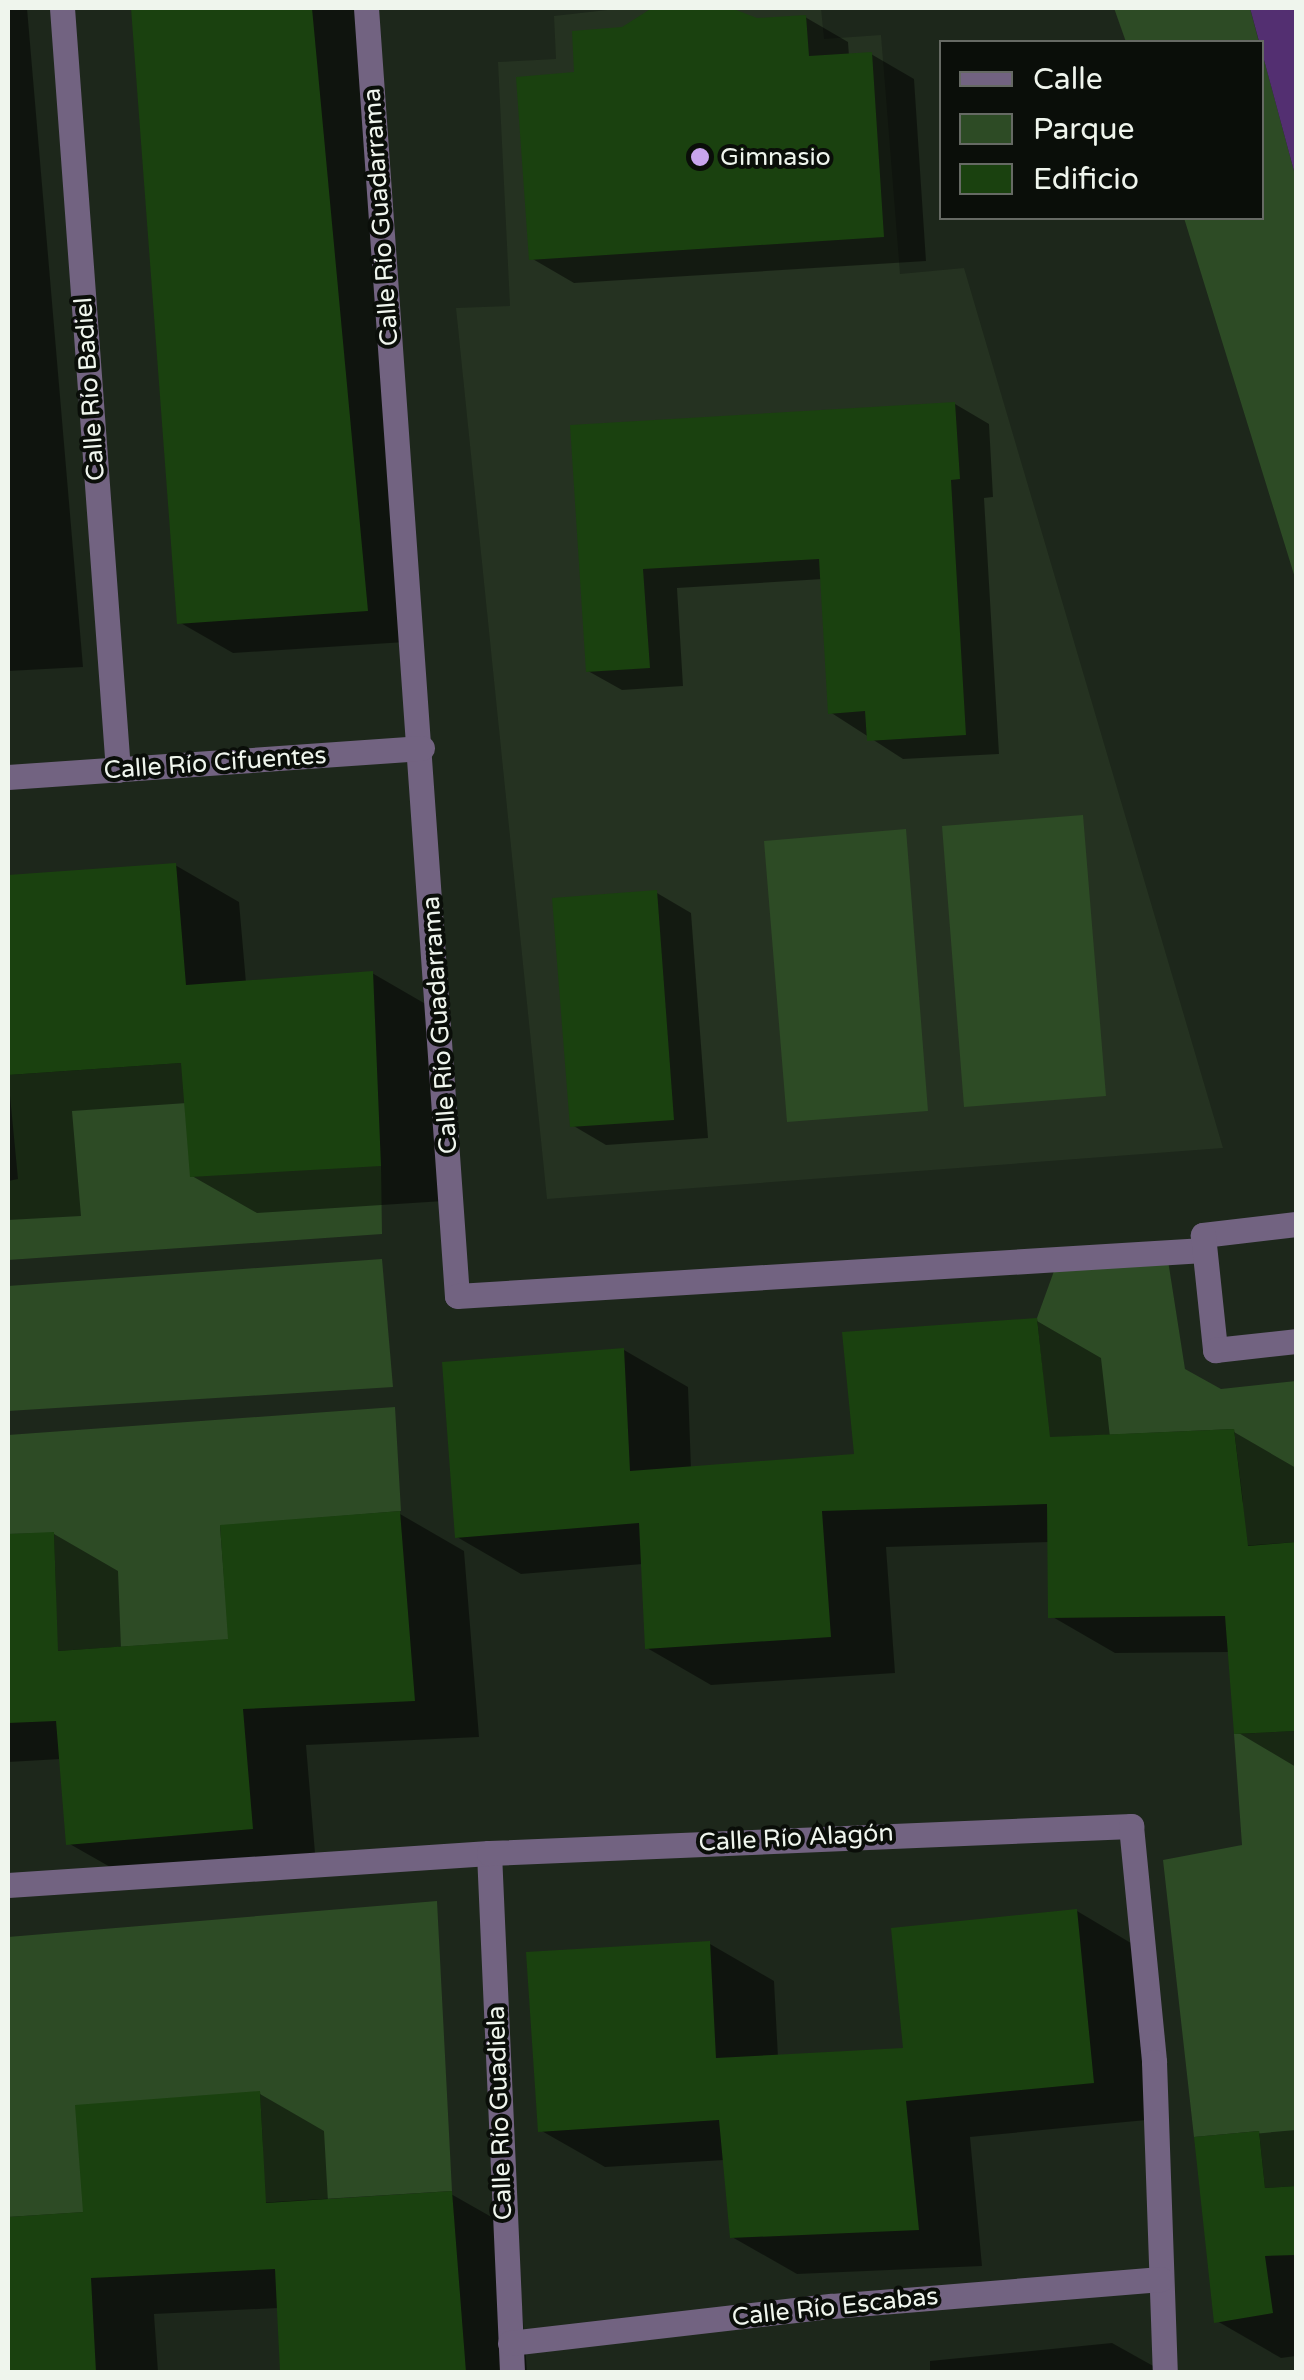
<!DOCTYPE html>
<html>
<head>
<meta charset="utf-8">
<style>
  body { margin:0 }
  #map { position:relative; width:1304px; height:2380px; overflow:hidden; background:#1d271b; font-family:"Varela Round",sans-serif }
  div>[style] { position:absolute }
  .built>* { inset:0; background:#253221 }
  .green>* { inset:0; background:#2d4b25 }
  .water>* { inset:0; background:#532f71 }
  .shadow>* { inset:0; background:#0007 }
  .building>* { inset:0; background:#1a410f }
  .minor>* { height:25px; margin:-12.5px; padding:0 12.5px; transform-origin:12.5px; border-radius:12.5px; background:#726381 }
  .dots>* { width:28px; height:28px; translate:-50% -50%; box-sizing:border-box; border:5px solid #0a0e09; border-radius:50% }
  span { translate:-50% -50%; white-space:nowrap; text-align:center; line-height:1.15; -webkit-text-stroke:8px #0a0e09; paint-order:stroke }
  .poi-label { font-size:25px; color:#eff5ed }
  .left { translate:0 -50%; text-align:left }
  .street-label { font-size:25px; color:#eff5ed }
  .frame { position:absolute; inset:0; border:10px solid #eff5ed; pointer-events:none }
  .legend { position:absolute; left:939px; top:40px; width:325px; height:180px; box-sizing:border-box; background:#0a0e09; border:2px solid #666a64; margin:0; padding:12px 18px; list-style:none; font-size:30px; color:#eff5ed }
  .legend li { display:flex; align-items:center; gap:20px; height:50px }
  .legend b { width:50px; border:2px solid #666a64 }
</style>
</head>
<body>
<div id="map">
  <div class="built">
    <div style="clip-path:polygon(625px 8px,821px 8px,824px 39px,881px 35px,900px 274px,964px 268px,1223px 1148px,547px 1199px,456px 308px,510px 306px,498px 62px,556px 59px,554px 16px)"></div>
  </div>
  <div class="green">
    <div style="clip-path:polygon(1114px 8px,1250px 8px,1259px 42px,1126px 42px)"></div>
    <div style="clip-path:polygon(1262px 52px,1294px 171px,1296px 581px,1184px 218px,1262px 218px)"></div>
    <div style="clip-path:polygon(1083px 815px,1106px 1096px,964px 1107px,942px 826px)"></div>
    <div style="clip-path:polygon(906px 829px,928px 1111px,787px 1122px,764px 841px)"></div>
    <div style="clip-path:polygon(238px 1059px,381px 1166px,382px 1234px,8px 1260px,8px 1181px,18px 1179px,8px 1075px)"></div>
    <div style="clip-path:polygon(1167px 1254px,1185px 1369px,1221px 1389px,1296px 1381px,1296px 1542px,1189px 1550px,1243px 1502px,1234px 1429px,995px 1440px,992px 1382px,1043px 1376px,1037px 1318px,1058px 1260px)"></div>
    <div style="clip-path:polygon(382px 1259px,393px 1387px,8px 1411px,8px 1286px)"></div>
    <div style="clip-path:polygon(395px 1407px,401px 1511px,220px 1526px,225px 1589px,282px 1636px,12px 1654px,8px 1599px,56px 1596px,54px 1533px,8px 1534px,8px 1435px)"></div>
    <div style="clip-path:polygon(1296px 1731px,1296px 2186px,1265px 2188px,1259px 2131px,1194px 2137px,1163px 1860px,1242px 1845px,1234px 1734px)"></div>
    <div style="clip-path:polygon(437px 1901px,452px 2191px,211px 2206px,263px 2148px,260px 2091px,147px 2208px,8px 2217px,8px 1937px)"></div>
  </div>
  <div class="water">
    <div style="clip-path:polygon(1250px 8px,1296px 8px,1296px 259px,1294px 171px)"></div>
  </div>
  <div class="shadow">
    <div style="clip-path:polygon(8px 8px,27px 8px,83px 667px,8px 671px)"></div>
    <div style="clip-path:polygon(133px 8px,362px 8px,421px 641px,233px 653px,179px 622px)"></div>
    <div style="clip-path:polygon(663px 8px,724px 8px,757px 21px,805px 17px,848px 42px,849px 56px,871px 54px,914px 79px,926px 261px,574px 283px,531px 258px,577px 75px,623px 30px)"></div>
    <div style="clip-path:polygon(955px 404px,989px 424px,993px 497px,984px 498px,999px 754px,903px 759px,830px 712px,823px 579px,677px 588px,683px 686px,622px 690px,588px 671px,573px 427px)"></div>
    <div style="clip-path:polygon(175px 865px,239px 902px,246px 983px,372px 973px,436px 1010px,444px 1201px,257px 1213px,192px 1176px,187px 1103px,72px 1111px,81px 1216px,8px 1220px,8px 878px)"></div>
    <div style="clip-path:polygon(657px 893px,691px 913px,708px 1138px,606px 1145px,572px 1125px)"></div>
    <div style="clip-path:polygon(1037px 1321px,1101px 1358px,1110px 1437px,1234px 1432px,1296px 1468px,1296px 1767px,1237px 1732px,1230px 1652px,1115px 1653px,1051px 1616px,1050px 1542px,886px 1547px,895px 1673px,711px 1685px,647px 1648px,643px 1564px,521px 1574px,457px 1537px,624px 1350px,688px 1387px,691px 1469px,856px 1456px)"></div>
    <div style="clip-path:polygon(400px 1514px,464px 1551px,479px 1737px,306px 1745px,316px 1865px,133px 1880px,68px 1843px,61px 1759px,8px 1762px,8px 1537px,54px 1534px,118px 1571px,121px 1649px,231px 1642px)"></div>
    <div style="clip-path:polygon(1077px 1911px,1141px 1949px,1157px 2119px,970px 2137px,982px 2266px,797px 2274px,732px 2237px,725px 2160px,605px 2167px,540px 2130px,710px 1944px,774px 1981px,778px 2057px,905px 2050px)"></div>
    <div style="clip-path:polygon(260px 2094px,324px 2131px,328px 2202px,451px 2194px,516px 2231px,527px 2372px,282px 2372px,279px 2308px,154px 2314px,158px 2372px,8px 2372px,8px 2219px,86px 2214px)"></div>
    <div style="clip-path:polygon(1296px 2130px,1296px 2356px,1281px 2358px,1217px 2321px,1197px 2139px)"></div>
    <div style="clip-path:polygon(1112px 2343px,1164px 2372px,930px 2372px,930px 2361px)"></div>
  </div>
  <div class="building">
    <div style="clip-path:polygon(131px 8px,312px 8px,368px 611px,177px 624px)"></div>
    <div style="clip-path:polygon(652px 8px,731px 8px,757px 18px,806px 15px,809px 56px,872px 52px,884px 237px,529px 260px,516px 77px,574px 72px,572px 31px,622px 27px)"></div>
    <div style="clip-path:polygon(955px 402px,960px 479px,951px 480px,966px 735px,867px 741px,865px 711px,828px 714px,819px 559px,643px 569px,650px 668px,586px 672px,570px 425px)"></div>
    <div style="clip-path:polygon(176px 863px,186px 985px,373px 971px,381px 1166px,190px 1177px,181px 1063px,8px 1075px,8px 875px)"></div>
    <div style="clip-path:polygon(657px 890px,674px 1120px,570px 1127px,552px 898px)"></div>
    <div style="clip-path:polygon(1037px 1318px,1050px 1437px,1234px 1429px,1248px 1546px,1296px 1542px,1296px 1731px,1234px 1734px,1225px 1616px,1048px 1618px,1047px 1504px,822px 1511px,831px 1637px,645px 1649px,639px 1523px,455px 1538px,442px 1362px,624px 1348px,630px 1471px,854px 1454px,842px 1332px)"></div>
    <div style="clip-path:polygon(400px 1511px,415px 1701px,243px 1709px,253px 1829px,66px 1845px,56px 1721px,8px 1723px,8px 1534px,54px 1532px,58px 1651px,228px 1639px,220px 1525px)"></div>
    <div style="clip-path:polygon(1077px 1909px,1094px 2083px,906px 2101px,919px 2230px,730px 2238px,719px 2120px,538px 2132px,526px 1952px,710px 1941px,716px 2058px,903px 2048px,891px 1928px)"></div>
    <div style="clip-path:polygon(260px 2091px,266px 2203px,452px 2191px,466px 2372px,280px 2372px,275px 2269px,91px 2278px,96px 2372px,8px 2372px,8px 2217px,83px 2212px,75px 2105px)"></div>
    <div style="clip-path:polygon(1259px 2131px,1265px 2188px,1296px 2186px,1296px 2255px,1265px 2256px,1273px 2313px,1214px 2323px,1194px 2137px)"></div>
  </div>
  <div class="minor">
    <div style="left:62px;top:8px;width:764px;rotate:85.8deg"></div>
    <div style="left:366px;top:8px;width:1291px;rotate:85.96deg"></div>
    <div style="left:457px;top:1296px;width:748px;rotate:-3.52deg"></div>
    <div style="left:8px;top:777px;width:415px;rotate:-4deg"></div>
    <div style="left:1296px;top:1224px;width:94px;rotate:173.3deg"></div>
    <div style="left:1203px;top:1235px;width:116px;rotate:84deg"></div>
    <div style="left:1215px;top:1350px;width:81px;rotate:-6.3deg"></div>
    <div style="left:489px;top:1853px;width:520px;rotate:87.46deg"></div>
    <div style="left:8px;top:1885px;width:482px;rotate:-3.8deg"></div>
    <div style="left:489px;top:1853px;width:643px;rotate:-2.41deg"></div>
    <div style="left:1131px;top:1826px;width:237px;rotate:84.4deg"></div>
    <div style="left:1154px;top:2062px;width:310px;rotate:88deg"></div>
    <div style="left:510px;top:2343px;width:324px;rotate:-6.6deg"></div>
    <div style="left:832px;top:2306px;width:330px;rotate:-4.7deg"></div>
  </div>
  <div class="dots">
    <div style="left:700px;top:157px;background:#c9a5ee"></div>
  </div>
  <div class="poi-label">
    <span class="left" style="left:720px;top:157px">Gimnasio</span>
  </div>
  <div class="street-label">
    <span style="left:381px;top:217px;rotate:-94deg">Calle Río Guadarrama</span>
    <span style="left:90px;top:389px;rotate:-94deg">Calle Río Badiel</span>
    <span style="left:215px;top:763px;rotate:-4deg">Calle Río Cifuentes</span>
    <span style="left:440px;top:1025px;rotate:-94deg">Calle Río Guadarrama</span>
    <span style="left:796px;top:1838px;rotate:-3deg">Calle Río Alagón</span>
    <span style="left:500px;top:2113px;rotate:-92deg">Calle Río Guadiela</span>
    <span style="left:835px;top:2307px;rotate:-6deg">Calle Río Escabas</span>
  </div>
  <div class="frame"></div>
  <ul class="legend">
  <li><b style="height:12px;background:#726381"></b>Calle</li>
  <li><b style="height:28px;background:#2d4b25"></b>Parque</li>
  <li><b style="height:28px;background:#1a410f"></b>Edificio</li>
  </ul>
</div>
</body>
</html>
